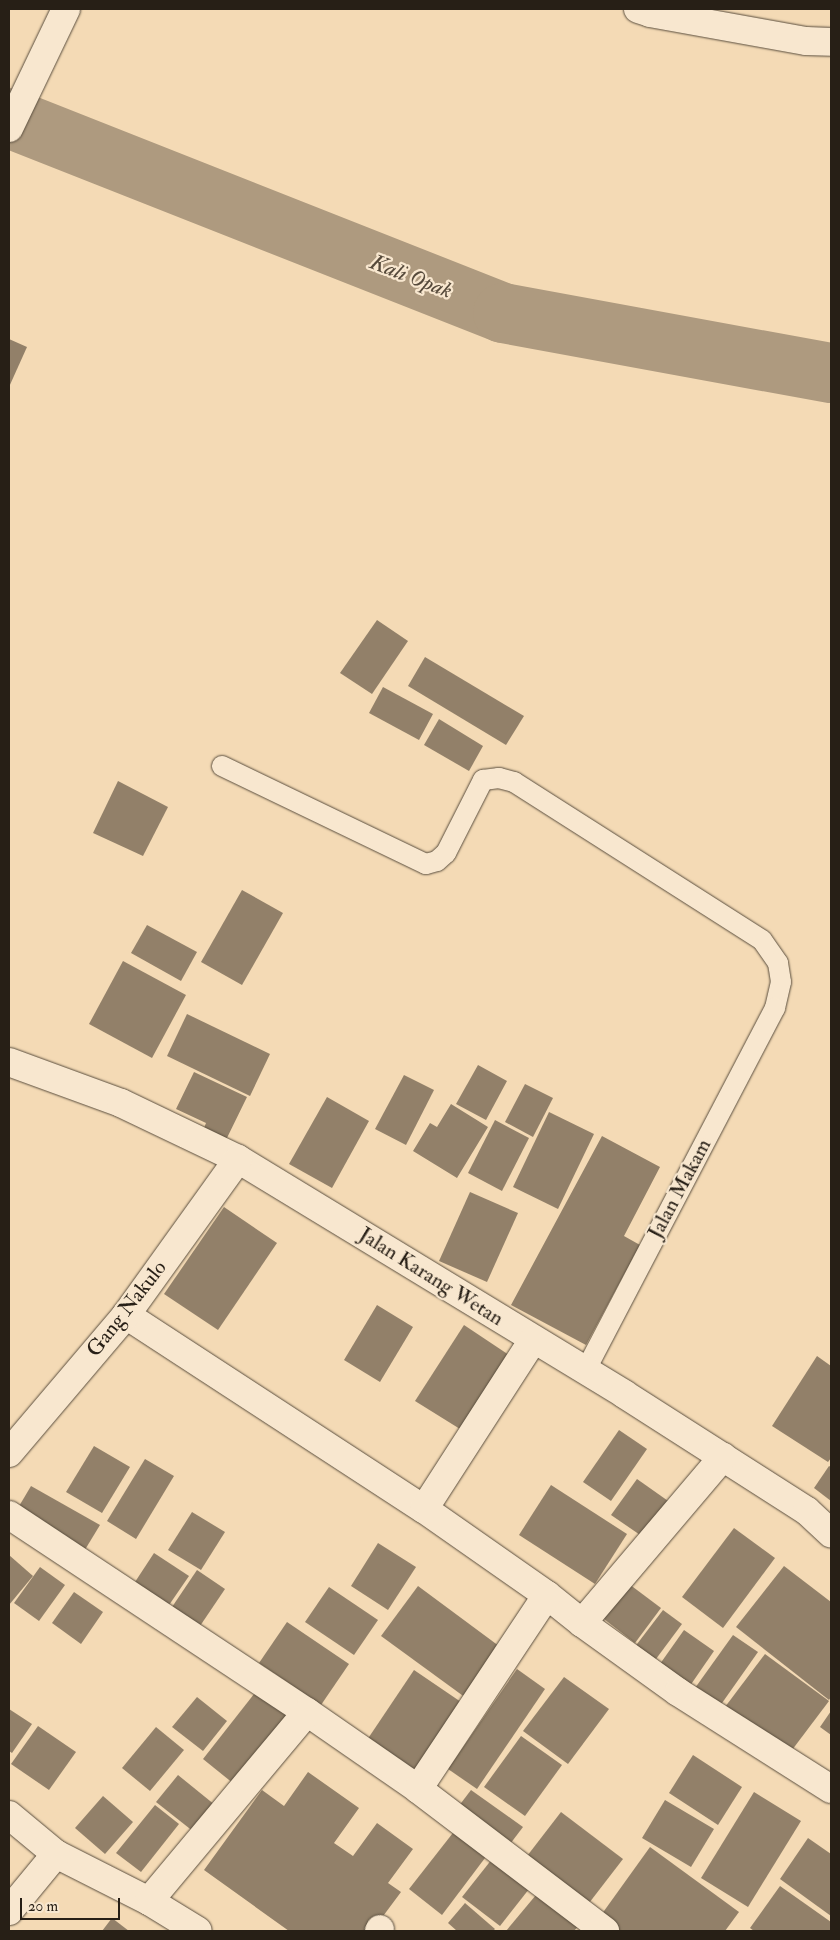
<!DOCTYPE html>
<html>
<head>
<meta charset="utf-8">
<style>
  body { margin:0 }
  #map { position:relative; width:840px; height:1940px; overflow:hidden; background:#f4dab5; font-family:"IM FELL Double Pica",serif }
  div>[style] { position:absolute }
  .river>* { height:60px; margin:-30px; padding:0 30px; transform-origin:30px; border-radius:30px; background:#ae9a7f }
  .building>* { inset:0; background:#928069 }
  .roads { filter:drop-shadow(0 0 1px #5a4e3e) drop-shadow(0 0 1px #5a4e3e) }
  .service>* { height:20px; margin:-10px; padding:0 10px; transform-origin:10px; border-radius:10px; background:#f8e7cf }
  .minor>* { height:28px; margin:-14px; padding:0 14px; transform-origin:14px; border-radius:14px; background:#f8e7cf }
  span { translate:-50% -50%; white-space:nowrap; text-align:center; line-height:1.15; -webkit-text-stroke:4.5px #f8e7cf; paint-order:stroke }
  .street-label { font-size:21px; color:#271f16 }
  .water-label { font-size:22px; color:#564a3b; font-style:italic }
  .frame { position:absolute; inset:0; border:10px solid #271f16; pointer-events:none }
  .scale { position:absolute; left:20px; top:1898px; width:100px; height:22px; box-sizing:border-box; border:2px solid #271f16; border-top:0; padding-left:6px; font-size:15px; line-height:18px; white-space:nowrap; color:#271f16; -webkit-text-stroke:4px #f8e7cf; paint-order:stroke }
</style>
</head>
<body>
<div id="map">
  <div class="river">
    <div style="left:9px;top:118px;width:531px;rotate:21.54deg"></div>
    <div style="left:503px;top:313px;width:333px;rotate:10.4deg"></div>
  </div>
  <div class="building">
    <div style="clip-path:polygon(9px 339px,27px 347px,9px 387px)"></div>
    <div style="clip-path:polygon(377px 620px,408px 641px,372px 694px,340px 673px)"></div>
    <div style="clip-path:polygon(425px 657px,524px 716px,506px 745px,408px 686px)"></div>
    <div style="clip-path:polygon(383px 687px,433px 714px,419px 740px,369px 713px)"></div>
    <div style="clip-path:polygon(439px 719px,483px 746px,469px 771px,424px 745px)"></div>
    <div style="clip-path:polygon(118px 781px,168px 807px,143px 856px,93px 833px)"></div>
    <div style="clip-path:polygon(242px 890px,283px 913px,242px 985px,201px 962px)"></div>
    <div style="clip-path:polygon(147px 925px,197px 952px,181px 981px,131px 953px)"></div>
    <div style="clip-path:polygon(123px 961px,186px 995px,152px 1058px,89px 1024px)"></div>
    <div style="clip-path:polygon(187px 1014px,270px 1054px,250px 1096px,167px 1056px)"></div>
    <div style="clip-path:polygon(478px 1065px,507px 1081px,486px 1120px,456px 1104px)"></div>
    <div style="clip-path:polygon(194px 1072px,247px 1097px,224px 1144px,202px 1133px,206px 1123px,176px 1109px)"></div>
    <div style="clip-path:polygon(404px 1075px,434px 1090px,406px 1145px,375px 1129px)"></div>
    <div style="clip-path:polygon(525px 1084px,553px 1098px,533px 1137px,505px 1122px)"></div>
    <div style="clip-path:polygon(327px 1097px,369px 1121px,332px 1188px,289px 1164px)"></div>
    <div style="clip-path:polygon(451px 1104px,488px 1127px,457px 1178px,413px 1151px,430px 1123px,437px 1127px)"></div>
    <div style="clip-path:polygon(549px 1112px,594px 1134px,558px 1209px,513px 1187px)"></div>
    <div style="clip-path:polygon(495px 1120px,529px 1138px,502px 1191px,468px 1173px)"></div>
    <div style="clip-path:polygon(602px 1136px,660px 1167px,624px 1236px,640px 1245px,586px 1345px,511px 1305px)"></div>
    <div style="clip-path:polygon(470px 1192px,518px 1213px,487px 1282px,439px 1261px)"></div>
    <div style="clip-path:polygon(224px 1207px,277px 1243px,218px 1330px,164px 1294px)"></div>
    <div style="clip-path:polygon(377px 1305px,413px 1327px,380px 1382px,344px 1360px)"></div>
    <div style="clip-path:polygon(464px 1325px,509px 1355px,460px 1429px,415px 1401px)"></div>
    <div style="clip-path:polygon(817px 1356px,831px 1366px,831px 1458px,828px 1462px,772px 1426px)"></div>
    <div style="clip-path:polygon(619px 1430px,647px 1449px,611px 1501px,583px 1482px)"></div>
    <div style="clip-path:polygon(94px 1446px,130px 1467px,102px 1513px,66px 1492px)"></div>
    <div style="clip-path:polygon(145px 1459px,174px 1476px,136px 1539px,107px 1521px)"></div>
    <div style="clip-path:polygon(829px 1466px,831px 1467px,831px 1501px,814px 1488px)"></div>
    <div style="clip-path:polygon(637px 1479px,671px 1503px,646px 1539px,611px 1515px)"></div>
    <div style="clip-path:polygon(551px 1485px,627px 1534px,595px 1584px,519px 1535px)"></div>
    <div style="clip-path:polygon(31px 1486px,100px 1525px,83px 1553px,15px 1513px)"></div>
    <div style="clip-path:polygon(192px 1512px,225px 1532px,201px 1570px,168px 1550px)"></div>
    <div style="clip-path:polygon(734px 1528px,775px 1558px,723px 1628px,682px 1597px)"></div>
    <div style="clip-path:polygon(378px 1543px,416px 1567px,388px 1610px,351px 1586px)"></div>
    <div style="clip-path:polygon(154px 1553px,189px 1576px,167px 1608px,133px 1585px)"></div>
    <div style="clip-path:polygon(9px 1555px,33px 1576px,9px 1605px)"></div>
    <div style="clip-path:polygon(784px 1566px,831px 1602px,831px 1697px,829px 1700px,736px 1627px)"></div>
    <div style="clip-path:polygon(40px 1567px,65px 1585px,39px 1621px,14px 1603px)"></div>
    <div style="clip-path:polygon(197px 1570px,225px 1589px,198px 1629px,170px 1610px)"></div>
    <div style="clip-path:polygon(621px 1578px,661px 1608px,635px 1643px,595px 1612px)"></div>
    <div style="clip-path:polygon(418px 1586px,503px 1649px,466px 1698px,381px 1636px)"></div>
    <div style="clip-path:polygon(329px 1587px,378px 1620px,354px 1655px,305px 1622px)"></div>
    <div style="clip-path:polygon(74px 1592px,103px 1612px,81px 1644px,52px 1623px)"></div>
    <div style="clip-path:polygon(663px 1610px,682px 1624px,653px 1663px,634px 1648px)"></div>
    <div style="clip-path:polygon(287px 1622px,349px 1664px,321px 1705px,259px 1663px)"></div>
    <div style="clip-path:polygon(684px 1630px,714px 1651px,685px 1693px,655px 1671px)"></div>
    <div style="clip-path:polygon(733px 1635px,758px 1652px,715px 1713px,690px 1695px)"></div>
    <div style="clip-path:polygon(765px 1654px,829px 1701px,786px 1758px,722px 1711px)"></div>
    <div style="clip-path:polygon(517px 1669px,545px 1689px,477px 1789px,448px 1769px)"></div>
    <div style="clip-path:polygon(414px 1670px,461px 1702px,414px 1772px,367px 1740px)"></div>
    <div style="clip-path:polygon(564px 1677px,609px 1709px,568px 1764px,523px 1731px)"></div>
    <div style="clip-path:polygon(258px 1689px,289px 1714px,234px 1784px,203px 1759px)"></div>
    <div style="clip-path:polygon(197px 1697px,227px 1721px,203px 1751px,172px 1727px)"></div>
    <div style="clip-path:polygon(9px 1709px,32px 1724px,12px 1753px,9px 1751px)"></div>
    <div style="clip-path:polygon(831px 1711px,831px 1735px,820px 1727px)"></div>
    <div style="clip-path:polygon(38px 1726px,76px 1752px,49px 1790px,11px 1764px)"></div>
    <div style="clip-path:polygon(156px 1727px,184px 1750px,150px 1791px,122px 1768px)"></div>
    <div style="clip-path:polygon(521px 1736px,562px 1765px,525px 1816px,484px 1787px)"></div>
    <div style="clip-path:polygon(693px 1755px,742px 1787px,718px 1825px,669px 1793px)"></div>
    <div style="clip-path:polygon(308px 1772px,359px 1808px,334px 1843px,353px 1856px,377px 1823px,413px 1849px,388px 1883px,401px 1892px,372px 1931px,289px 1931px,204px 1870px,262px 1790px,284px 1806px)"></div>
    <div style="clip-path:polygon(178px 1775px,215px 1805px,194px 1832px,156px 1802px)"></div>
    <div style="clip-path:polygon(471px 1790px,523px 1827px,507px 1848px,455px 1811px)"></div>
    <div style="clip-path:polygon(754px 1792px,801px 1821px,748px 1907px,701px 1878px)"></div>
    <div style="clip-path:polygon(103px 1796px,133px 1822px,105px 1854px,75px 1828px)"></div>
    <div style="clip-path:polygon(665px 1800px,714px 1829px,691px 1867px,642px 1838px)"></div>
    <div style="clip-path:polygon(155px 1805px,179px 1824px,141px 1872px,116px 1853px)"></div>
    <div style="clip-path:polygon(561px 1812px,623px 1859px,586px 1907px,524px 1860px)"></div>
    <div style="clip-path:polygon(456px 1829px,488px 1854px,442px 1915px,409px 1889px)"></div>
    <div style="clip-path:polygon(808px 1838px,831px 1854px,831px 1916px,780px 1879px)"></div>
    <div style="clip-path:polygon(650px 1847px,739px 1912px,725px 1931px,618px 1931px,599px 1918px)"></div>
    <div style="clip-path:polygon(496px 1854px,533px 1884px,500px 1926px,462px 1897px)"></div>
    <div style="clip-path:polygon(780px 1886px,831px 1922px,831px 1931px,754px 1931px,750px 1928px)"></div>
    <div style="clip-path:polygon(541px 1889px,581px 1923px,574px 1931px,506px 1931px)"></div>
    <div style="clip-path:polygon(465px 1903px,495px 1929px,493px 1931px,457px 1931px,448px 1923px)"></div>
    <div style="clip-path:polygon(112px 1918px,129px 1931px,102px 1931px)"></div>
  </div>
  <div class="roads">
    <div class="service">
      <div style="left:222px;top:766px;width:226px;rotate:25.7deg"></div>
      <div style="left:426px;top:864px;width:11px;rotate:-15deg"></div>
      <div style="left:437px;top:861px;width:12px;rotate:-42deg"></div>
      <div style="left:446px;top:853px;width:82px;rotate:-63.1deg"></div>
      <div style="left:483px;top:780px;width:16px;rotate:-7deg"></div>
      <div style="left:499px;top:778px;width:16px;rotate:15deg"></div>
      <div style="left:514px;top:782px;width:294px;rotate:32.5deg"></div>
      <div style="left:762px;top:940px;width:28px;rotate:55deg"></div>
      <div style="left:778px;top:963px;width:19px;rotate:81deg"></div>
      <div style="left:781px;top:982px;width:27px;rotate:103deg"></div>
      <div style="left:775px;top:1008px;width:408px;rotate:117.6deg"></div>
    </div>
    <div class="minor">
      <div style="left:638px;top:9px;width:13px;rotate:18deg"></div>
      <div style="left:650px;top:13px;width:158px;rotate:10.2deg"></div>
      <div style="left:806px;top:41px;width:25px;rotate:2deg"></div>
      <div style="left:9px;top:128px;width:132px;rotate:-64.4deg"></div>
      <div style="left:9px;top:1062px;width:119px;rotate:20.1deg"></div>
      <div style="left:121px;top:1103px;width:130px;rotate:25.6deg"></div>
      <div style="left:238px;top:1159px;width:452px;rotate:31.3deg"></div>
      <div style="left:624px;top:1394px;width:217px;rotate:32.6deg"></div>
      <div style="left:807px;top:1511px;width:33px;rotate:43deg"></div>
      <div style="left:126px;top:1315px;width:356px;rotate:33.1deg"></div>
      <div style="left:424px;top:1509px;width:150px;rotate:35deg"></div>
      <div style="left:547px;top:1595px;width:45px;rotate:38.7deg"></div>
      <div style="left:582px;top:1623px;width:118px;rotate:35.7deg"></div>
      <div style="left:678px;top:1692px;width:181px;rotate:32.4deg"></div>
      <div style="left:9px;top:1453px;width:181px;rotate:-49.7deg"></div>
      <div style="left:126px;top:1315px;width:192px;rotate:-54.3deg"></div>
      <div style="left:424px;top:1509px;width:201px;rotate:-57.2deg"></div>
      <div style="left:9px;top:1515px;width:357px;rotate:33.5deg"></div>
      <div style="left:307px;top:1712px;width:135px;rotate:34.7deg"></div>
      <div style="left:418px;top:1789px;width:235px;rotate:37.2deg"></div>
      <div style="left:582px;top:1623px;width:218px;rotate:-49.7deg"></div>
      <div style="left:418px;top:1789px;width:233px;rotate:-56.4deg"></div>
      <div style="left:9px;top:1815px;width:61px;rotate:39.7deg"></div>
      <div style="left:56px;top:1854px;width:104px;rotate:26.8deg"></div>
      <div style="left:149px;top:1901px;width:57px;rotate:31.5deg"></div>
      <div style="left:149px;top:1901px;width:246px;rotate:-50.1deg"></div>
      <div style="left:9px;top:1911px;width:74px;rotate:-50.5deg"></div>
      <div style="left:379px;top:1931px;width:2px;rotate:-63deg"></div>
    </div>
  </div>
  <div class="street-label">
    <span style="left:680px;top:1189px;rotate:-62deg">Jalan Makam</span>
    <span style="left:431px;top:1277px;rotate:32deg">Jalan Karang Wetan</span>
    <span style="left:127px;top:1309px;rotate:-52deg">Gang Nakulo</span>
  </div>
  <div class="water-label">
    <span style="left:411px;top:277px;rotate:21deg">Kali Opak</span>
  </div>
  <div class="frame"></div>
  <div class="scale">20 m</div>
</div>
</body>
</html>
